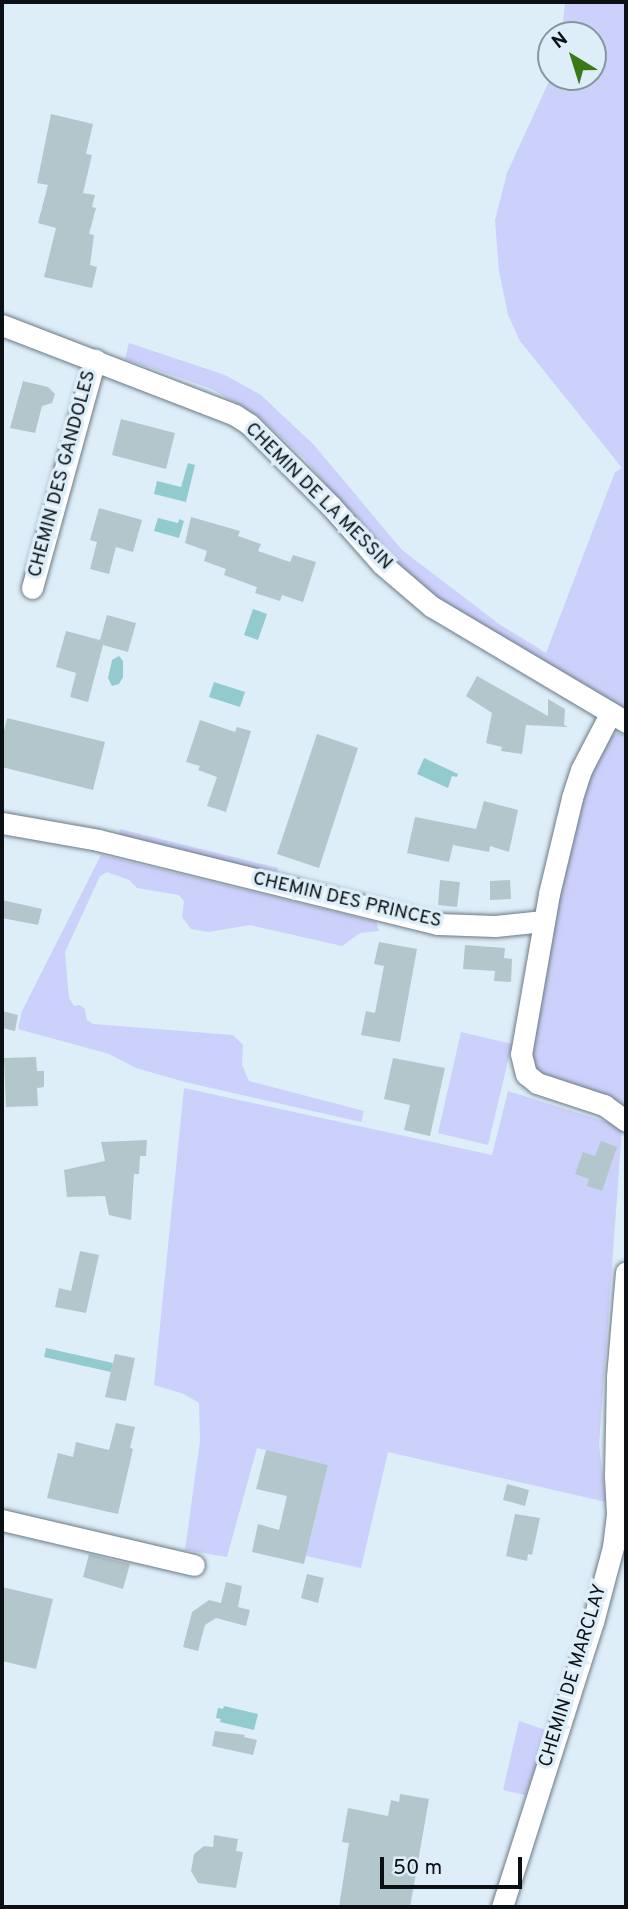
<!DOCTYPE html>
<html>
<head>
<meta charset="utf-8">
<style>
  body { margin:0 }
  #map { position:relative; width:628px; height:1909px; overflow:hidden; background:#ddeef9; font-family:Overpass,sans-serif }
  div>[style] { position:absolute }
  .green>* { inset:0; background:#cbd1fa }
  .water>* { inset:0; background:#92cbcd }
  .building>* { inset:0; background:#b2c6cc }
  .roads { filter:drop-shadow(0 0 2px #6c7a84) drop-shadow(0 0 2px #6c7a84) }
  .minor>* { height:21px; margin:-10.5px; padding:0 10.5px; transform-origin:10.5px; border-radius:10.5px; background:#fff }
  span { translate:-50% -50%; white-space:nowrap; text-align:center; line-height:1.15; -webkit-text-stroke:7px #ddeef9; paint-order:stroke }
  .street-label { font-size:19px; color:#0b1014 }
  .frame { position:absolute; inset:0; border:4px solid #0b1014; pointer-events:none }
  .north { position:absolute; left:537px; top:21px; width:70px; height:70px; box-sizing:border-box; background:#ddeef9; border:2px solid #89959d; border-radius:50%; rotate:322deg; font-size:19px; font-weight:700; line-height:28px; text-align:center; color:#0b1014 }
  .north::after { content:''; display:block; margin:auto; width:24px; height:32px; background:#397917; clip-path:polygon(50% 0,100% 100%,50% 72%,0 100%) }
  .scale { position:absolute; left:380px; top:1857px; width:142px; height:32px; box-sizing:border-box; border:4px solid #0b1014; border-top:0; padding-left:9px; font-size:21px; line-height:24px; white-space:nowrap; color:#0b1014; -webkit-text-stroke:5px #ddeef9; paint-order:stroke }
</style>
</head>
<body>
<div id="map">
  <div class="green">
    <div style="clip-path:polygon(565px 2px,626px 2px,626px 712px,545px 669px,417px 585px,372px 541px,304px 458px,259px 417px,212px 389px,125px 359px,129px 343px,225px 375px,261px 395px,314px 445px,402px 550px,499px 624px,546px 653px,615px 472px,622px 468px,520px 341px,508px 315px,499px 271px,495px 220px,507px 173px,551px 77px,593px 77px,593px 35px,562px 35px)"></div>
    <div style="clip-path:polygon(618px 733px,626px 736px,626px 1109px,548px 1079px,529px 1066px,555px 913px,584px 784px,608px 737px)"></div>
    <div style="clip-path:polygon(120px 829px,278px 868px,275px 878px,118px 838px)"></div>
    <div style="clip-path:polygon(101px 855px,376px 922px,379px 931px,360px 933px,342px 946px,250px 925px,209px 932px,191px 929px,182px 917px,184px 901px,179px 895px,137px 888px,129px 880px,107px 872px,100px 876px,65px 952px,69px 998px,74px 1006px,80px 1005px,85px 1009px,87px 1020px,93px 1024px,233px 1035px,243px 1045px,242px 1065px,249px 1081px,364px 1111px,361px 1122px,185px 1082px,136px 1068px,109px 1054px,18px 1029px,22px 1011px)"></div>
    <div style="clip-path:polygon(461px 1032px,512px 1044px,488px 1145px,438px 1133px)"></div>
    <div style="clip-path:polygon(184px 1088px,492px 1155px,508px 1091px,617px 1125px,622px 1129px,599px 1445px,606px 1502px,388px 1452px,361px 1568px,306px 1556px,328px 1465px,257px 1448px,227px 1557px,185px 1550px,200px 1441px,199px 1403px,184px 1394px,154px 1385px)"></div>
    <div style="clip-path:polygon(519px 1721px,549px 1731px,525px 1795px,503px 1790px)"></div>
  </div>
  <div class="water">
    <div style="clip-path:polygon(188px 463px,195px 465px,186px 502px,154px 494px,157px 481px,181px 487px)"></div>
    <div style="clip-path:polygon(158px 518px,178px 523px,179px 519px,184px 521px,179px 538px,154px 531px)"></div>
    <div style="clip-path:polygon(253px 609px,267px 614px,258px 640px,244px 635px)"></div>
    <div style="clip-path:polygon(119px 656px,123px 661px,123px 677px,119px 684px,112px 686px,108px 678px,112px 660px)"></div>
    <div style="clip-path:polygon(214px 682px,245px 692px,240px 707px,209px 697px)"></div>
    <div style="clip-path:polygon(424px 758px,458px 774px,457px 777px,452px 776px,448px 788px,417px 774px)"></div>
    <div style="clip-path:polygon(46px 1348px,113px 1363px,111px 1372px,44px 1357px)"></div>
    <div style="clip-path:polygon(224px 1706px,258px 1714px,254px 1730px,220px 1722px,221px 1719px,216px 1718px,218px 1708px,223px 1709px)"></div>
  </div>
  <div class="building">
    <div style="clip-path:polygon(51px 114px,93px 124px,86px 154px,92px 155px,83px 193px,95px 195px,92px 207px,96px 208px,89px 234px,94px 235px,90px 265px,97px 267px,92px 288px,44px 277px,56px 228px,38px 223px,48px 185px,37px 183px)"></div>
    <div style="clip-path:polygon(23px 381px,48px 387px,55px 394px,52px 403px,42px 406px,35px 433px,10px 428px)"></div>
    <div style="clip-path:polygon(121px 419px,175px 433px,166px 469px,112px 455px)"></div>
    <div style="clip-path:polygon(99px 508px,142px 520px,133px 552px,116px 547px,109px 574px,90px 569px,97px 542px,90px 540px)"></div>
    <div style="clip-path:polygon(191px 517px,240px 531px,238px 536px,261px 544px,258px 551px,290px 562px,293px 555px,316px 562px,303px 602px,282px 595px,280px 601px,255px 593px,257px 587px,224px 575px,226px 569px,204px 561px,207px 551px,185px 543px)"></div>
    <div style="clip-path:polygon(107px 615px,136px 623px,128px 652px,103px 645px,88px 702px,70px 697px,76px 673px,56px 667px,66px 631px,100px 640px)"></div>
    <div style="clip-path:polygon(477px 676px,548px 716px,548px 699px,565px 709px,564px 725px,568px 727px,526px 725px,522px 754px,501px 751px,502px 747px,486px 743px,492px 713px,466px 696px)"></div>
    <div style="clip-path:polygon(7px 718px,105px 742px,93px 790px,2px 767px,2px 740px)"></div>
    <div style="clip-path:polygon(200px 720px,235px 732px,237px 727px,251px 731px,226px 812px,207px 806px,217px 777px,198px 770px,200px 766px,186px 762px)"></div>
    <div style="clip-path:polygon(317px 734px,358px 748px,319px 868px,277px 854px)"></div>
    <div style="clip-path:polygon(484px 801px,518px 810px,509px 852px,490px 846px,489px 852px,453px 845px,449px 862px,407px 853px,415px 817px,476px 829px)"></div>
    <div style="clip-path:polygon(440px 880px,460px 882px,457px 907px,438px 905px)"></div>
    <div style="clip-path:polygon(510px 880px,511px 899px,490px 900px,490px 881px)"></div>
    <div style="clip-path:polygon(2px 900px,42px 909px,38px 925px,2px 918px)"></div>
    <div style="clip-path:polygon(379px 942px,417px 949px,400px 1042px,361px 1035px,366px 1011px,375px 1013px,384px 966px,374px 964px)"></div>
    <div style="clip-path:polygon(465px 945px,505px 948px,504px 958px,512px 959px,511px 982px,494px 981px,495px 971px,463px 969px)"></div>
    <div style="clip-path:polygon(2px 1011px,18px 1015px,15px 1031px,2px 1028px)"></div>
    <div style="clip-path:polygon(36px 1057px,37px 1071px,44px 1071px,44px 1087px,37px 1088px,38px 1106px,6px 1107px,4px 1058px)"></div>
    <div style="clip-path:polygon(393px 1058px,445px 1068px,430px 1136px,404px 1130px,410px 1105px,384px 1099px)"></div>
    <div style="clip-path:polygon(147px 1140px,146px 1156px,140px 1156px,139px 1174px,134px 1174px,131px 1220px,109px 1215px,105px 1196px,67px 1197px,64px 1170px,105px 1161px,101px 1142px)"></div>
    <div style="clip-path:polygon(601px 1141px,617px 1147px,602px 1191px,587px 1186px,589px 1179px,575px 1174px,583px 1152px,595px 1156px)"></div>
    <div style="clip-path:polygon(80px 1251px,99px 1255px,86px 1313px,55px 1307px,59px 1288px,71px 1291px)"></div>
    <div style="clip-path:polygon(115px 1354px,135px 1358px,126px 1401px,105px 1397px)"></div>
    <div style="clip-path:polygon(116px 1423px,135px 1427px,130px 1448px,133px 1449px,118px 1514px,47px 1498px,58px 1453px,73px 1457px,76px 1442px,109px 1450px)"></div>
    <div style="clip-path:polygon(266px 1450px,328px 1465px,304px 1564px,252px 1552px,258px 1524px,279px 1530px,287px 1496px,256px 1489px)"></div>
    <div style="clip-path:polygon(507px 1484px,529px 1490px,525px 1506px,503px 1500px)"></div>
    <div style="clip-path:polygon(515px 1514px,540px 1518px,532px 1555px,528px 1554px,527px 1561px,506px 1556px)"></div>
    <div style="clip-path:polygon(89px 1554px,130px 1564px,123px 1589px,83px 1577px)"></div>
    <div style="clip-path:polygon(307px 1574px,324px 1578px,318px 1603px,301px 1598px)"></div>
    <div style="clip-path:polygon(226px 1582px,242px 1586px,238px 1607px,250px 1610px,246px 1626px,216px 1618px,205px 1625px,198px 1651px,183px 1647px,192px 1612px,209px 1600px,221px 1603px)"></div>
    <div style="clip-path:polygon(2px 1587px,53px 1599px,36px 1669px,2px 1661px)"></div>
    <div style="clip-path:polygon(215px 1731px,245px 1735px,244px 1737px,257px 1740px,253px 1755px,212px 1746px)"></div>
    <div style="clip-path:polygon(400px 1794px,429px 1799px,410px 1907px,339px 1907px,349px 1843px,342px 1842px,348px 1808px,388px 1816px,391px 1800px,399px 1802px)"></div>
    <div style="clip-path:polygon(214px 1835px,238px 1839px,236px 1851px,243px 1852px,236px 1888px,198px 1883px,191px 1871px,194px 1854px,204px 1846px,213px 1847px)"></div>
  </div>
  <div class="roads">
    <div class="minor">
      <div style="left:2px;top:325px;width:250px;rotate:21.1deg"></div>
      <div style="left:235px;top:415px;width:17px;rotate:33deg"></div>
      <div style="left:249px;top:424px;width:116px;rotate:45deg"></div>
      <div style="left:331px;top:506px;width:77px;rotate:48.7deg"></div>
      <div style="left:382px;top:564px;width:65px;rotate:40.6deg"></div>
      <div style="left:431px;top:606px;width:227px;rotate:30.7deg"></div>
      <div style="left:32px;top:588px;width:237px;rotate:-74.6deg"></div>
      <div style="left:610px;top:714px;width:63px;rotate:117.4deg"></div>
      <div style="left:581px;top:770px;width:29px;rotate:108deg"></div>
      <div style="left:572px;top:798px;width:99px;rotate:103.5deg"></div>
      <div style="left:549px;top:894px;width:162px;rotate:99.9deg"></div>
      <div style="left:521px;top:1054px;width:21px;rotate:76deg"></div>
      <div style="left:526px;top:1074px;width:14px;rotate:39deg"></div>
      <div style="left:537px;top:1083px;width:71px;rotate:18.2deg"></div>
      <div style="left:604px;top:1105px;width:27px;rotate:36deg"></div>
      <div style="left:2px;top:823px;width:97px;rotate:10deg"></div>
      <div style="left:98px;top:840px;width:350px;rotate:13.9deg"></div>
      <div style="left:438px;top:924px;width:57px;rotate:2deg"></div>
      <div style="left:495px;top:926px;width:49px;rotate:-5.8deg"></div>
      <div style="left:2px;top:1520px;width:197px;rotate:13.2deg"></div>
      <div style="left:502px;top:1907px;width:299px;rotate:-72.3deg"></div>
      <div style="left:593px;top:1622px;width:78px;rotate:-75.1deg"></div>
      <div style="left:613px;top:1547px;width:33px;rotate:-83deg"></div>
      <div style="left:617px;top:1514px;width:39px;rotate:-93deg"></div>
      <div style="left:615px;top:1475px;width:98px;rotate:-88.8deg"></div>
      <div style="left:617px;top:1377px;width:105px;rotate:-85.1deg"></div>
    </div>
  </div>
  <div class="street-label">
    <span style="left:63px;top:474px;rotate:-75deg">CHEMIN DES GANDOLES</span>
    <span style="left:318px;top:497px;rotate:45deg">CHEMIN DE LA MESSIN</span>
    <span style="left:347px;top:901px;rotate:13deg">CHEMIN DES PRINCES</span>
    <span style="left:574px;top:1676px;rotate:-73deg">CHEMIN DE MARCLAY</span>
  </div>
  <div class="frame"></div>
  <div class="north">N</div>
  <div class="scale">50 m</div>
</div>
</body>
</html>
